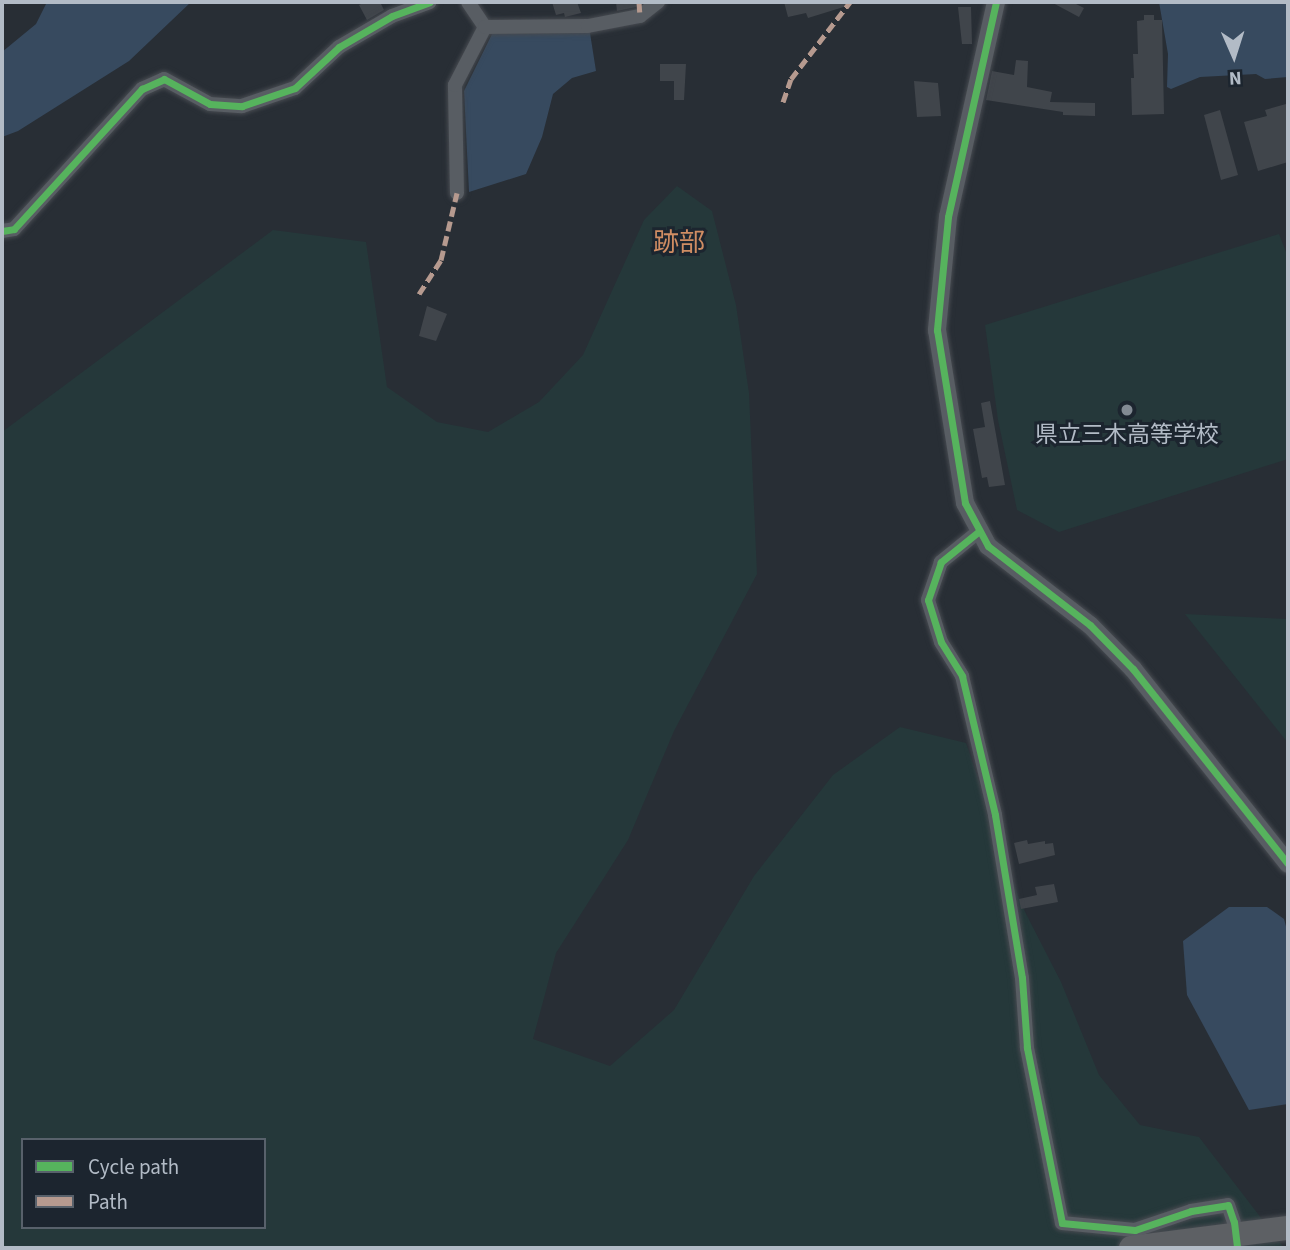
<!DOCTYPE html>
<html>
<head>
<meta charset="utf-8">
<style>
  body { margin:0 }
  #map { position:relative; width:1290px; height:1250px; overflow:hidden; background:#282e35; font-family:"Source Sans 3","Noto Sans JP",sans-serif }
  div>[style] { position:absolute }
  .green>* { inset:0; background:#25383a }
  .water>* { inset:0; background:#374a5f }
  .building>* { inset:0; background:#40454b }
  .roads { filter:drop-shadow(0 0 2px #464a50) drop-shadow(0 0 2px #464a50) }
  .minor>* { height:14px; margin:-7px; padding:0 7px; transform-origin:7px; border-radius:7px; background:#585d63 }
  .tertiary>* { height:18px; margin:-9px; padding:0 9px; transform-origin:9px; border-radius:9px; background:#585d63 }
  .motorway>* { height:24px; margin:-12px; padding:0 12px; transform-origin:12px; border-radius:12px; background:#5d6064 }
  .quiet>* { height:5px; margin-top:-2.5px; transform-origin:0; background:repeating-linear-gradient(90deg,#b69a8f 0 10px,transparent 0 15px) }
  .cycleway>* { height:7px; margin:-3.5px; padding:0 3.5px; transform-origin:3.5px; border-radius:3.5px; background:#56b35d }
  .dots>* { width:19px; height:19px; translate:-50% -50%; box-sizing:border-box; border:4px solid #1c252f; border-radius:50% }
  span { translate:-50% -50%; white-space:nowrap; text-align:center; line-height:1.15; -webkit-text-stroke:6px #1c252f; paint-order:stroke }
  .poi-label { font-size:23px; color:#b2bbc6 }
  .quarter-label { font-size:26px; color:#d08d63 }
  .frame { position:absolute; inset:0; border:4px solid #b2bbc6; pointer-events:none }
  .legend { position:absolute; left:21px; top:1138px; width:245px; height:91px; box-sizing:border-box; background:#1c252f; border:2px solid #58616b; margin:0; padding:9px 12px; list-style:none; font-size:21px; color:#b2bbc6 }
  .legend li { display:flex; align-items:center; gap:14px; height:35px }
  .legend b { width:35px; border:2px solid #58616b }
  .north { position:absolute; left:1199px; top:21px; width:70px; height:70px; -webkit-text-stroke:5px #1c252f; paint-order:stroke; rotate:177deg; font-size:19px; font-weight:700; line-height:28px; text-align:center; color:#b2bbc6 }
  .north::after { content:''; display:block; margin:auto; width:24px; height:32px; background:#b2bbc6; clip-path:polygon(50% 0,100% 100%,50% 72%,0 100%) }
</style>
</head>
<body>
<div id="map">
  <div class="green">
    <div style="clip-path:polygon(evenodd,677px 186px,712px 211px,736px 305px,749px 393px,757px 574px,674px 731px,628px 840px,556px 953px,533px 1039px,610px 1066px,674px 1010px,754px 876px,833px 775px,900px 727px,966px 743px,1021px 904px,1061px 982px,1099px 1075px,1140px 1125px,1199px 1137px,1284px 1248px,2px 1248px,2px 432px,273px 230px,366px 242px,387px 387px,437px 422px,488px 432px,539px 402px,583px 355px,644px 220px,677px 186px,23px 1140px,264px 1140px,264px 1227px,23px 1227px,23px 1140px)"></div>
    <div style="clip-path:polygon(1279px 234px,1288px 257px,1288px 459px,1059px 532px,1017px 510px,998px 420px,985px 325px)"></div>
    <div style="clip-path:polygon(1185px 614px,1288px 619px,1288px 743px)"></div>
  </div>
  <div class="water">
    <div style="clip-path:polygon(47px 2px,191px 2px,129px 61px,18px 131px,2px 137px,2px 52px,36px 24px)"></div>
    <div style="clip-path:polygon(1159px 2px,1288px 2px,1288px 77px,1265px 79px,1256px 74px,1200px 77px,1171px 89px,1167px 87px,1168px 54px)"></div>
    <div style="clip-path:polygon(590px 33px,596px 71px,572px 78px,553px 94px,542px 137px,526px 174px,469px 192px,464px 91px,492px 34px)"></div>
    <div style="clip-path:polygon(1229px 907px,1267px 907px,1284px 919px,1288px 934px,1288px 1104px,1249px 1110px,1187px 995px,1183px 941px)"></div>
  </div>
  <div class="building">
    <div style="clip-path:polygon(365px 2px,380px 2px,384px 10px,367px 20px,359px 5px)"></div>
    <div style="clip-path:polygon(552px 2px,577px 2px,581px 13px,565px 17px,564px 13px,556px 15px)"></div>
    <div style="clip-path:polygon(616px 2px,643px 2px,636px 7px,617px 11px)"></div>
    <div style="clip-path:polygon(784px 2px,850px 2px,850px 5px,808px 18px,806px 13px,788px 17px)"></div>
    <div style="clip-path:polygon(1051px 2px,1072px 2px,1084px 8px,1079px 17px)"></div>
    <div style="clip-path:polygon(958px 7px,971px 7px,972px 44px,962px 44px)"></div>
    <div style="clip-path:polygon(1144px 15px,1154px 15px,1154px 20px,1162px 20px,1164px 114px,1132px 115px,1131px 78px,1134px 78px,1133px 54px,1138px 54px,1137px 21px,1144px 20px)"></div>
    <div style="clip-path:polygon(1016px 60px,1028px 61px,1027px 87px,1052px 92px,1050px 102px,1095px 103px,1095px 116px,1063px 115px,1063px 112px,986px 100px,992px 71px,1014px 75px)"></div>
    <div style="clip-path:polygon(660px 64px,686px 64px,684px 100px,674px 100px,674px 81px,660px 81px)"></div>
    <div style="clip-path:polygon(914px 81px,938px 83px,941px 116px,917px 117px)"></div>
    <div style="clip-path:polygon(1286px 104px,1288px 162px,1258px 171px,1244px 122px,1267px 116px,1265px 110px)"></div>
    <div style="clip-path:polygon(1220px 110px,1238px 175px,1221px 180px,1204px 115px)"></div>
    <div style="clip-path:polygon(427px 306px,447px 314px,436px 341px,419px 336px)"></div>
    <div style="clip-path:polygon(990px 401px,1005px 485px,989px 487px,987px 477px,982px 478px,973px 429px,985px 427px,981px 403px)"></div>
    <div style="clip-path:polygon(1027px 840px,1028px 844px,1045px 841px,1045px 844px,1053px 843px,1055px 855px,1019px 864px,1014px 843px)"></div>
    <div style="clip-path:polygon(1054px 884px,1058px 902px,1021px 909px,1019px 899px,1037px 895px,1035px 887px)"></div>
  </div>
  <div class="roads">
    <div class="minor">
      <div style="left:468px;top:2px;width:30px;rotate:56deg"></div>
      <div style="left:457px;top:193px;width:108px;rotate:-91.1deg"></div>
      <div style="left:455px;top:85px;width:65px;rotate:-62.7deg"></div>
      <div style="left:485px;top:27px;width:103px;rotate:-0.6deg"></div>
      <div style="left:588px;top:26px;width:53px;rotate:-10.9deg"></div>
      <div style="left:640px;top:16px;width:23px;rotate:-38deg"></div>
      <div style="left:2px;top:231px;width:12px;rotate:-9deg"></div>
      <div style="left:14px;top:229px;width:190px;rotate:-47.6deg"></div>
      <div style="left:142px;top:89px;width:24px;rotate:-24deg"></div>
      <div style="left:164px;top:79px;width:52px;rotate:28.5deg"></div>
      <div style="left:210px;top:104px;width:32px;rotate:4deg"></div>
      <div style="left:242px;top:106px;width:56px;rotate:-18.8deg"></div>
      <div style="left:295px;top:88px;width:60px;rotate:-43deg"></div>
      <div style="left:339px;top:47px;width:61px;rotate:-30.3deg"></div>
      <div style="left:392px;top:16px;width:40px;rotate:-20.2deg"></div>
      <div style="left:978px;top:532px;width:48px;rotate:141deg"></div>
      <div style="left:941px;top:562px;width:40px;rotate:108.9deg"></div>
      <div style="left:928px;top:600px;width:44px;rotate:72.8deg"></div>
      <div style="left:941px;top:642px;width:40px;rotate:58deg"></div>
      <div style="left:962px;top:676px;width:143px;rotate:76.6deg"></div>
      <div style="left:995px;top:815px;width:165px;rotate:80.6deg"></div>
      <div style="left:1022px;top:978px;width:70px;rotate:85.9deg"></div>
      <div style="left:1027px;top:1048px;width:178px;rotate:78.7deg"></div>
      <div style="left:1062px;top:1223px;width:73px;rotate:5.5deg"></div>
      <div style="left:1135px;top:1230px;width:59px;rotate:-18.7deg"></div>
      <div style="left:1191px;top:1211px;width:37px;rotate:-9deg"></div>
      <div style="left:1228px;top:1205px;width:18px;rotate:71deg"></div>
    </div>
    <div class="tertiary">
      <div style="left:996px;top:2px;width:220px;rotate:102.6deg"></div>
      <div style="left:948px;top:217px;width:114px;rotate:95.6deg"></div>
      <div style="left:937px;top:330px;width:175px;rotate:80.8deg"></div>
      <div style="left:965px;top:503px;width:49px;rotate:61.9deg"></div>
      <div style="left:988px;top:546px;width:129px;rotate:37.8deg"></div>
      <div style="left:1090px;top:625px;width:62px;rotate:45.7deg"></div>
      <div style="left:1133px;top:669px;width:249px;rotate:51.5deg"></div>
    </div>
    <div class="motorway">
      <div style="left:1131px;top:1248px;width:158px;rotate:-7.3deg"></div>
    </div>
  </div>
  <div class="quiet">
    <div style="left:639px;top:2px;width:14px;rotate:86deg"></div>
    <div style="left:783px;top:102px;width:24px;rotate:-71deg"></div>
    <div style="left:791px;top:79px;width:97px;rotate:-52.5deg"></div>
    <div style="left:419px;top:294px;width:40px;rotate:-57.1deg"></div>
    <div style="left:441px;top:260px;width:69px;rotate:-76.6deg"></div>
  </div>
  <div class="cycleway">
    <div style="left:996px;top:2px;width:220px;rotate:102.6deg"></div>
    <div style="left:948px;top:217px;width:114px;rotate:95.6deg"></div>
    <div style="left:937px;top:330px;width:175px;rotate:80.8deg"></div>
    <div style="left:965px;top:503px;width:49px;rotate:61.9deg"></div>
    <div style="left:988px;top:546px;width:129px;rotate:37.8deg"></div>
    <div style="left:1090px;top:625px;width:62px;rotate:45.7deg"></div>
    <div style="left:1133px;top:669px;width:249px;rotate:51.5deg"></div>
    <div style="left:2px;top:231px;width:12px;rotate:-9deg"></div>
    <div style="left:14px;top:229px;width:190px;rotate:-47.6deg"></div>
    <div style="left:142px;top:89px;width:24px;rotate:-24deg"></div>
    <div style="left:164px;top:79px;width:52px;rotate:28.5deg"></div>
    <div style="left:210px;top:104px;width:32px;rotate:4deg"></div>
    <div style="left:242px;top:106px;width:56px;rotate:-18.8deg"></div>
    <div style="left:295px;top:88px;width:60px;rotate:-43deg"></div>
    <div style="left:339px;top:47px;width:61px;rotate:-30.3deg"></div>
    <div style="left:392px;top:16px;width:40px;rotate:-20.2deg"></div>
    <div style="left:978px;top:532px;width:48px;rotate:141deg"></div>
    <div style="left:941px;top:562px;width:40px;rotate:108.9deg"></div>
    <div style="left:928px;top:600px;width:44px;rotate:72.8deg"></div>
    <div style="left:941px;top:642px;width:40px;rotate:58deg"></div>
    <div style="left:962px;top:676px;width:143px;rotate:76.6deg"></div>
    <div style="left:995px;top:815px;width:165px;rotate:80.6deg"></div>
    <div style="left:1022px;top:978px;width:70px;rotate:85.9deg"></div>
    <div style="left:1027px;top:1048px;width:178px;rotate:78.7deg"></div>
    <div style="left:1062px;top:1223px;width:73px;rotate:5.5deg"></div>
    <div style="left:1135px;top:1230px;width:59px;rotate:-18.7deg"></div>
    <div style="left:1191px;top:1211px;width:37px;rotate:-9deg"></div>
    <div style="left:1228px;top:1205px;width:18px;rotate:71deg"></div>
    <div style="left:1234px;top:1222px;width:26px;rotate:83deg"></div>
  </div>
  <div class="dots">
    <div style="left:1127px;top:410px;background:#828a93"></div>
  </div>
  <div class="poi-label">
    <span style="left:1127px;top:435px">県立三木高等学校</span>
  </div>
  <div class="quarter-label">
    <span style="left:679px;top:243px">跡部</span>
  </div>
  <div class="frame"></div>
  <ul class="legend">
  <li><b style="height:9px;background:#56b35d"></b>Cycle path</li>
  <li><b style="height:9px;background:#b69a8f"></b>Path</li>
  </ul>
  <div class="north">N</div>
</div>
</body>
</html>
